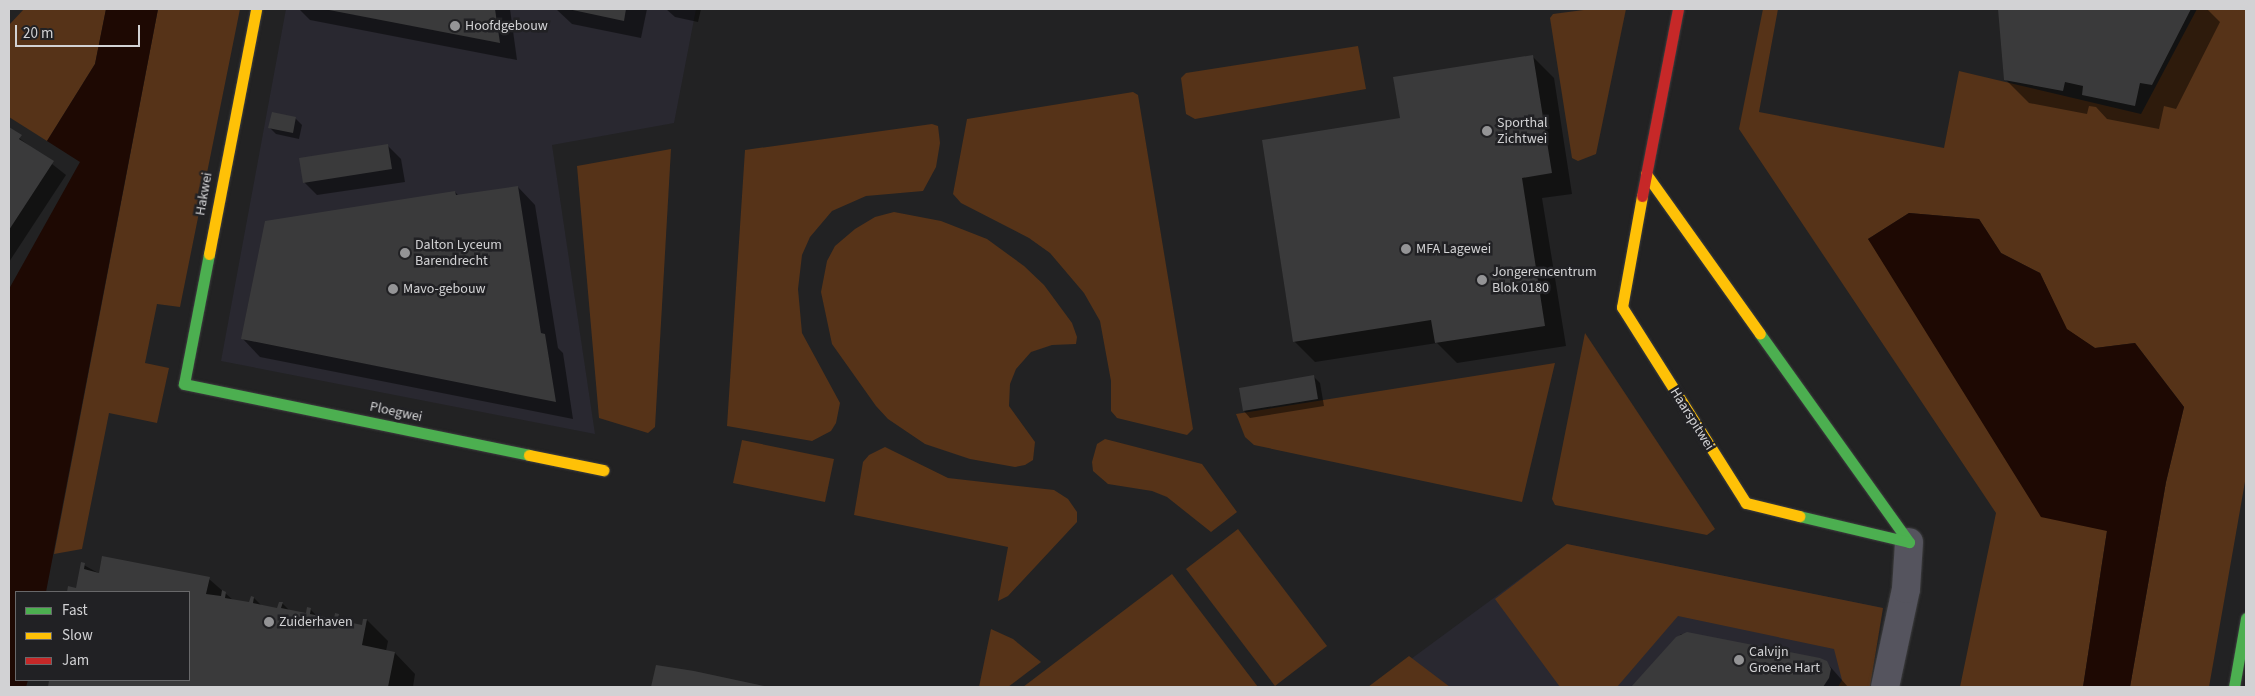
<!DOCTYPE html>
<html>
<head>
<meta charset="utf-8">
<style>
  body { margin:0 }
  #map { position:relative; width:2255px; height:696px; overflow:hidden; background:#222223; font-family:"Source Sans 3",sans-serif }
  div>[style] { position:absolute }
  .built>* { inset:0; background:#292830 }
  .green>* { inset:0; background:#563318 }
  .water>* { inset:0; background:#1e0903 }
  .shadow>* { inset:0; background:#0007 }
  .building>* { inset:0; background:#3a3a3b }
  .roads { filter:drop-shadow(0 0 1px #3e3e3f) drop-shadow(0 0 1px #3e3e3f) }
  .street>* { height:28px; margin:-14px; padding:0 14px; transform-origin:14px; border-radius:14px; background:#55545e }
  .fast>* { height:11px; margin:-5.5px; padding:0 5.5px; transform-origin:5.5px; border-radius:5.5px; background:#4caf50 }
  .slow>* { height:11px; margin:-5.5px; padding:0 5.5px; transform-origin:5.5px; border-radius:5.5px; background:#ffc107 }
  .jam>* { height:11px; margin:-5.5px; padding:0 5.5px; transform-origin:5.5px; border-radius:5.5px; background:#c62828 }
  .dots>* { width:14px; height:14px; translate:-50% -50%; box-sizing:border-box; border:2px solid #212124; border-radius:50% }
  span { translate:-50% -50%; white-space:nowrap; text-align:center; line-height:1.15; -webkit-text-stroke:5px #212124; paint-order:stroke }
  .poi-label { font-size:14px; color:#d2d2d4 }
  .left { translate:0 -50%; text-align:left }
  .street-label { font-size:14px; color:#d2d2d4 }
  .frame { position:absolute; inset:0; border:10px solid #d2d2d4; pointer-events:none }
  .legend { position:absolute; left:15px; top:591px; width:175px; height:90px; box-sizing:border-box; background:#212124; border:1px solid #68686a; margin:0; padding:6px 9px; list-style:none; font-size:15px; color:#d2d2d4 }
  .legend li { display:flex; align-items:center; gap:10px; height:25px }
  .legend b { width:25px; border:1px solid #68686a }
  .scale { position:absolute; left:15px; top:25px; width:125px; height:22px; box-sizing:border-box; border:2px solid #d2d2d4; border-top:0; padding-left:6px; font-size:15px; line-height:18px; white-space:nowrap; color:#d2d2d4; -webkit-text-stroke:4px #212124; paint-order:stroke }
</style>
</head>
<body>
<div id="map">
  <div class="built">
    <div style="clip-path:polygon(286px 9px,696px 9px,674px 123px,552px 145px,595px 434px,221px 361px)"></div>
    <div style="clip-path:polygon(1567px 544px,1883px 608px,1840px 687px,1373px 687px)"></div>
  </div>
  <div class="green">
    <div style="clip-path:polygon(24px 9px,106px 9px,95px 64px,47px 141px,9px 117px,9px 25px)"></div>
    <div style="clip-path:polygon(158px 9px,240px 9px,180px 307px,157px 304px,145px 363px,169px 368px,157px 423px,109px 413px,82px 549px,54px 554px)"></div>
    <div style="clip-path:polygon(1591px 9px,1626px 9px,1596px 154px,1578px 161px,1572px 158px,1550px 18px,1553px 14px)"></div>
    <div style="clip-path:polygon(1763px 9px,1778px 9px,1759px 112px,1944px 148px,1959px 71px,2141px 114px,2197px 9px,2246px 9px,2246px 476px,2209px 687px,2130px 687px,2166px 482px,2184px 407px,2135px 343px,2095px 348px,2066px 329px,2040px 273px,2001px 253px,1979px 219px,1909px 213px,1868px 239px,2107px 531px,2083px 687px,1960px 687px,1996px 513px,1739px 129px)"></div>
    <div style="clip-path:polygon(1358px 46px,1366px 89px,1195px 119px,1186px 114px,1181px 78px,1186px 73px)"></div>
    <div style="clip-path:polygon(1133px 92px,1138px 95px,1193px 429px,1187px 435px,1117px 418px,1111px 411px,1111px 381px,1100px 321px,1084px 293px,1050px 253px,1029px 238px,961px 203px,953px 194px,967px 119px)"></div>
    <div style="clip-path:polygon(932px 124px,938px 126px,940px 143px,936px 167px,923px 191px,866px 196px,832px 211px,810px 237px,802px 255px,798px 289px,802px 333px,840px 403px,836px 423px,831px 431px,812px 441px,727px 426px,745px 150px)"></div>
    <div style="clip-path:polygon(671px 149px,655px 427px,648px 433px,599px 418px,577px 166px)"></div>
    <div style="clip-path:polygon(894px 212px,941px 221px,987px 239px,1024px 266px,1044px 285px,1072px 323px,1077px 337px,1076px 344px,1052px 345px,1031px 352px,1016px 369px,1010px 384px,1009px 406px,1035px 442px,1033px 460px,1025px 465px,1015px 467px,970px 459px,925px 444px,888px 419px,876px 406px,832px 344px,821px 292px,827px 261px,835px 246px,855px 229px,875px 217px)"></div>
    <div style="clip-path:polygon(1585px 333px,1715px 529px,1707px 535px,1555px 505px,1552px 499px)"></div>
    <div style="clip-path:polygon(1555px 363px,1522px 502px,1254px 445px,1245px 437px,1236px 414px)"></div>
    <div style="clip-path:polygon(1105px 439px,1202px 464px,1237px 512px,1211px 532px,1167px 497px,1152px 491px,1108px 484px,1093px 471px,1092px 462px,1097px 444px)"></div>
    <div style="clip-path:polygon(742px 440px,834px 459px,825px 502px,733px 483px)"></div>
    <div style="clip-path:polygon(885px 447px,948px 478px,1054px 490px,1068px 499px,1077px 512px,1077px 522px,1008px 596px,998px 601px,1008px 547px,854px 515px,863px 462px,869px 455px)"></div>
    <div style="clip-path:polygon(1238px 529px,1327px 646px,1275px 686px,1186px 569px)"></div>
    <div style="clip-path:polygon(1567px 544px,1883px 608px,1870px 687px,1838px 687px,1842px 680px,1834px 649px,1678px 616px,1617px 687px,1560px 687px,1495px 599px)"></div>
    <div style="clip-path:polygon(1172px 574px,1258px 687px,1023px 687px)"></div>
    <div style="clip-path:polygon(991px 629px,1013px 639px,1041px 662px,1008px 687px,979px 687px)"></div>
    <div style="clip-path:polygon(1409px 656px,1450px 687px,1368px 687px)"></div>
  </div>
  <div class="water">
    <div style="clip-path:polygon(106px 9px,158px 9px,46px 592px,16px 592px,16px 680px,28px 680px,26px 687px,9px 687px,9px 289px,80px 162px,47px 141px,95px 64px)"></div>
    <div style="clip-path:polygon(1909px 213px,1979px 219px,2001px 253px,2040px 273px,2067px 329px,2095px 348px,2135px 343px,2184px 407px,2166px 482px,2130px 687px,2083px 687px,2107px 531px,2041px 517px,1868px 239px)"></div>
  </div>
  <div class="shadow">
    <div style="clip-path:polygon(299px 9px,510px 9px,517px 60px,310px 20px)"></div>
    <div style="clip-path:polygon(556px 9px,647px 9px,641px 38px,572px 24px)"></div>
    <div style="clip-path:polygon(666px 9px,701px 9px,698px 22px,675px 17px)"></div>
    <div style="clip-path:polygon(1999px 9px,2207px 9px,2220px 22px,2176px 109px,2164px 106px,2159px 129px,2107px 119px,2096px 107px,2089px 106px,2087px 114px,2029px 103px,2005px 79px)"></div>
    <div style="clip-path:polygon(1533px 57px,1554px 78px,1572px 194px,1542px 198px,1566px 346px,1457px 363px,1437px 343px,1315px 362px,1294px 341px,1401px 119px)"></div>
    <div style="clip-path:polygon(295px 118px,302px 125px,299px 139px,276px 134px,270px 128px)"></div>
    <div style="clip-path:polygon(9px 130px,66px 175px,9px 262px)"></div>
    <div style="clip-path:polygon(388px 146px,401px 159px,405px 182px,317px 195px,304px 182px)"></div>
    <div style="clip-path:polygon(518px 187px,535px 205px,558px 348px,563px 353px,573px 419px,260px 357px,243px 339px,455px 192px,459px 196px)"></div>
    <div style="clip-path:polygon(1314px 377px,1320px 383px,1324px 406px,1250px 418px,1244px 411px)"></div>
    <div style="clip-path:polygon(82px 564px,100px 574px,209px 579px,233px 600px,250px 603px,254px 598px,262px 606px,278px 609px,282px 603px,290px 611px,307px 615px,310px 609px,318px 617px,335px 621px,338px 615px,346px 623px,363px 626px,367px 620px,388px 641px,386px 651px,395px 653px,415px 674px,413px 687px,50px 687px,51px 680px,189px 680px,189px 592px,68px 592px,69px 588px,77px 590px)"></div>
    <div style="clip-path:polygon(1681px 634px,1827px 663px,1848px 687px,1634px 687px)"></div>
    <div style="clip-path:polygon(657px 667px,763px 687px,653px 687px)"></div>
  </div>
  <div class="building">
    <div style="clip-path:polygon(329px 9px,495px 9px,500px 43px,329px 10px)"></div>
    <div style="clip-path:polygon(568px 9px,626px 9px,624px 21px)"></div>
    <div style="clip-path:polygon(1998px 9px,2191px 9px,2152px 85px,2140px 83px,2135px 106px,2082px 95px,2083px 86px,2065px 82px,2063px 91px,2004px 80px)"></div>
    <div style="clip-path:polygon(1533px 55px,1552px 173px,1522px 178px,1545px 326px,1435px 343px,1431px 320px,1293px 342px,1262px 140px,1400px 118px,1393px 77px)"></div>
    <div style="clip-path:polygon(272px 112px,296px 117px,293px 133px,268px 128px)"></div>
    <div style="clip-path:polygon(9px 127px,22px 135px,19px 139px,54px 161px,9px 230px)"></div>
    <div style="clip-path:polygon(388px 144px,392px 169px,303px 183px,299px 158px)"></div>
    <div style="clip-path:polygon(518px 186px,541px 333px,545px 334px,556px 402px,241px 339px,265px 221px,455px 191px,456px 195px)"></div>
    <div style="clip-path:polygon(1314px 375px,1318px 399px,1243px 411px,1239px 388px)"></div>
    <div style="clip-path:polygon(102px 556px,210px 577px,206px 594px,221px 596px,222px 590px,226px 592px,225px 598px,249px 602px,251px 596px,254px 597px,253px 603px,277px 608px,279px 602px,283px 602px,281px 608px,306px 613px,307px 607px,311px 608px,310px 614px,334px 619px,335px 613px,339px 614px,338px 620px,362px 625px,363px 619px,367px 619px,362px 645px,395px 652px,388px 687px,48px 687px,49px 680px,189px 680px,189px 592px,67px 592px,68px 586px,76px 588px,81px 562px,85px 563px,84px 569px,99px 573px)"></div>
    <div style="clip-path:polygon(1687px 632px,1820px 658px,1827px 661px,1831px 669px,1829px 678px,1823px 687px,1631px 687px,1676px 637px)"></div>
    <div style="clip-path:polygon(656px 665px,694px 671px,769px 687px,651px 687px)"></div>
  </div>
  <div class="roads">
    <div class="street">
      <div style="left:1885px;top:687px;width:100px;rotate:-77.9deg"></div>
      <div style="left:1906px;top:589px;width:47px;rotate:-86.3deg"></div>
    </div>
    <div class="fast">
      <div style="left:209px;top:254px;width:132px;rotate:100.9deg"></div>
      <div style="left:184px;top:384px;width:352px;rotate:11.6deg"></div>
      <div style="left:1760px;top:334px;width:256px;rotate:54.4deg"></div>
      <div style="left:1909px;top:542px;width:113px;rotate:-166.7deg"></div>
      <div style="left:2234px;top:687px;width:70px;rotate:-80.1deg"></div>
    </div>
    <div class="slow">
      <div style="left:1646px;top:174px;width:196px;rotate:54.5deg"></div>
      <div style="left:1642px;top:196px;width:113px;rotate:100.2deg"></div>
      <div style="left:1622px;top:307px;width:232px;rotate:57.7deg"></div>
      <div style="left:1746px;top:503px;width:55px;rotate:13.8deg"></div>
      <div style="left:209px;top:254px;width:249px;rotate:-79.1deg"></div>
      <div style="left:529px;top:455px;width:76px;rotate:11.5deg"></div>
    </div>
    <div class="jam">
      <div style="left:1642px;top:196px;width:190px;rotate:-79.1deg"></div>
    </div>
  </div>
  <div class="dots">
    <div style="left:455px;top:26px;background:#949496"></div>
    <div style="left:1487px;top:131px;background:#949496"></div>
    <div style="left:1406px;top:249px;background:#949496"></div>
    <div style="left:405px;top:253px;background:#949496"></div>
    <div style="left:1482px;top:280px;background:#949496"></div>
    <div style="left:393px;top:289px;background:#949496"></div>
    <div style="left:269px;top:622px;background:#949496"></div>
    <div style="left:1739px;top:660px;background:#949496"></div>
  </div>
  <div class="poi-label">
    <span class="left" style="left:465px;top:26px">Hoofdgebouw</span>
    <span class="left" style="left:1497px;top:131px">Sporthal<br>Zichtwei</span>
    <span class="left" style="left:415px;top:253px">Dalton Lyceum<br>Barendrecht</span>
    <span class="left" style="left:1416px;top:249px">MFA Lagewei</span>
    <span class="left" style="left:1492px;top:280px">Jongerencentrum<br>Blok 0180</span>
    <span class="left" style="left:403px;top:289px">Mavo-gebouw</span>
    <span class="left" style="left:279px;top:622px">Zuiderhaven</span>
    <span class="left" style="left:1749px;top:660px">Calvijn<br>Groene Hart</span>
  </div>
  <div class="street-label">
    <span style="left:204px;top:194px;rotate:-80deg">Hakwei</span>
    <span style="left:396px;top:412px;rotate:12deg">Ploegwei</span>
    <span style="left:1692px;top:419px;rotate:58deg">Haarspitwei</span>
  </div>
  <div class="frame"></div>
  <ul class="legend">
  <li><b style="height:6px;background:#4caf50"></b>Fast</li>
  <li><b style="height:6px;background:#ffc107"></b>Slow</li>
  <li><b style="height:6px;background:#c62828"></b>Jam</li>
  </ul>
  <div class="scale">20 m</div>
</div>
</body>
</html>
